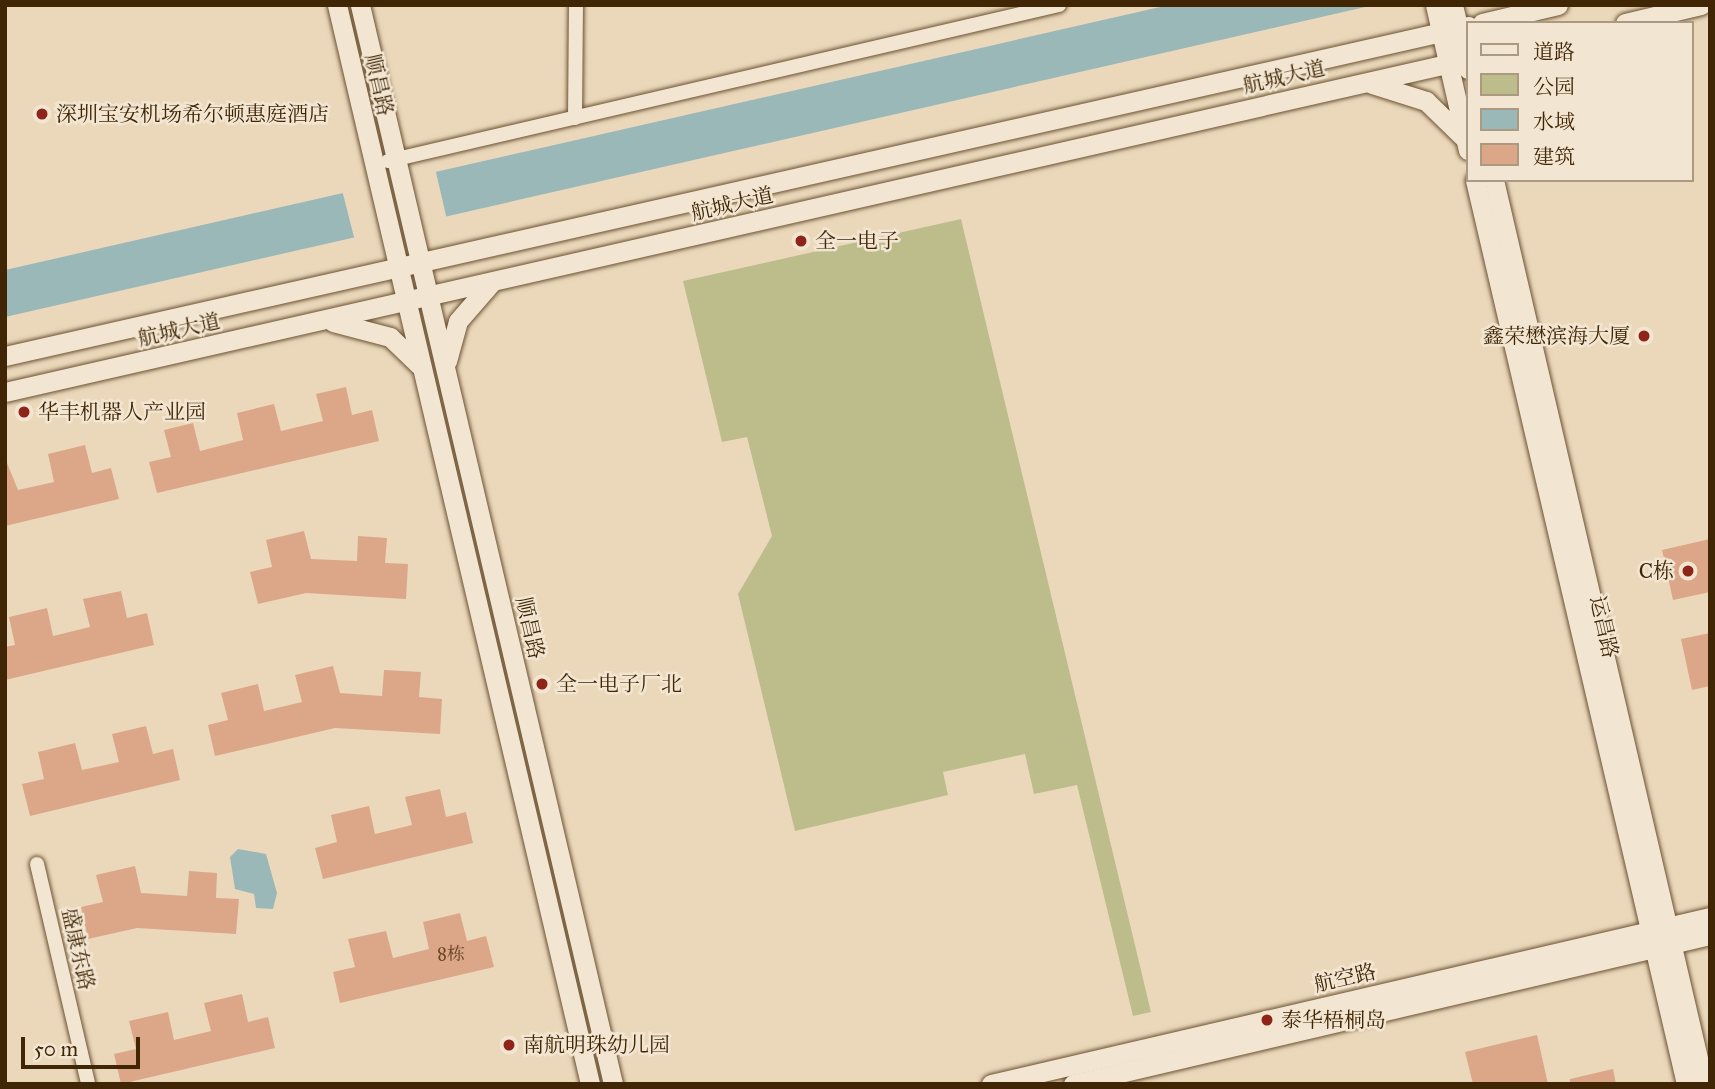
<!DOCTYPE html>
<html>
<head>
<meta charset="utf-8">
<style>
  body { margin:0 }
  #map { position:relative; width:1715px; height:1089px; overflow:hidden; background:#ebd8bb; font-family:"IM FELL Great Primer","Noto Serif SC",serif }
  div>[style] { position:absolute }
  .green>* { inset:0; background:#bdbd8c }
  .water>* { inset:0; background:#9bb8b9 }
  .pier>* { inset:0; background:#ebd8bb }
  .building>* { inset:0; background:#dba788 }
  .roads { filter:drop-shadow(0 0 2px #6b5232) drop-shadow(0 0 2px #6b5232) }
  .street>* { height:14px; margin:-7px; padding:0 7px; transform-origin:7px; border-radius:7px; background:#f2e6d3 }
  .secondary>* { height:19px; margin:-9.5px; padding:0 9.5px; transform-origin:9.5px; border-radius:9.5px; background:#f2e6d3 }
  .dots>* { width:19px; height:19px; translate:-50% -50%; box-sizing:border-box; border:4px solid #f2e6d3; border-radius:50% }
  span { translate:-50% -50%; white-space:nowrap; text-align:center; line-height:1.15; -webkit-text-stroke:5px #f2e6d3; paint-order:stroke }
  .number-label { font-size:18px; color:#674626 }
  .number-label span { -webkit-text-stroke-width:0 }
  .street-label { font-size:21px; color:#402605 }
  .poi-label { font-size:21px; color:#402605 }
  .left { translate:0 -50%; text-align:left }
  .right { translate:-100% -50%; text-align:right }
  .frame { position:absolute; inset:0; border:7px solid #402605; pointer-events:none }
  .legend { position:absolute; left:1466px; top:21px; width:228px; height:161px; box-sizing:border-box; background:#f2e6d3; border:2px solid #ab9981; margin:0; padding:9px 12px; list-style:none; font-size:21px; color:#402605 }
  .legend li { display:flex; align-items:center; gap:14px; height:35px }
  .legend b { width:35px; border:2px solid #ab9981 }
  .scale { position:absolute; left:21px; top:1037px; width:119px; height:32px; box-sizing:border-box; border:4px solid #402605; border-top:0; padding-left:9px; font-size:21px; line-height:24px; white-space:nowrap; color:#402605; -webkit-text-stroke:5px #f2e6d3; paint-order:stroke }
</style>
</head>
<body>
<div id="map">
  <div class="green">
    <div style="clip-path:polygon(961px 219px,1151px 1012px,1133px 1016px,1077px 785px,1034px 794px,1025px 754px,943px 772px,948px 795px,795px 831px,738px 594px,772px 536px,747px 437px,722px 442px,683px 281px)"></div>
  </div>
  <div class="water">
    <div style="clip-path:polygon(1169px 5px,1374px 5px,5px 317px,5px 270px)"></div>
    <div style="clip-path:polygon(238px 849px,266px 854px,277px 893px,273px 909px,256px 908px,254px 894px,235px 889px,230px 857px)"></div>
  </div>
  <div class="pier">
    <div style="clip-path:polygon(435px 168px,447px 220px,355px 241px,342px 190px)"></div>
  </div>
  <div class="building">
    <div style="clip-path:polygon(346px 387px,352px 415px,372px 410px,379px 441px,157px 493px,149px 462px,171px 457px,164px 430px,193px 423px,200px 451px,243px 440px,237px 413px,274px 404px,281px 431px,323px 421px,316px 394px)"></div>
    <div style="clip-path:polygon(85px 445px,92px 473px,111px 468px,119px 499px,5px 526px,5px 458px,18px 490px,54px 482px,48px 454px)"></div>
    <div style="clip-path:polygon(304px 531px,311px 559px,357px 561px,358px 536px,387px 538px,385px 563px,408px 564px,406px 599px,306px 593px,258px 604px,250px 572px,272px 567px,266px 540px)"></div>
    <div style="clip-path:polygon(1710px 539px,1710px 592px,1673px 600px,1662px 550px)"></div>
    <div style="clip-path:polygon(121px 591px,127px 618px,147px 613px,154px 645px,5px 680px,5px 647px,15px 645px,9px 617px,47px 608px,53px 636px,90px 627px,83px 599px)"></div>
    <div style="clip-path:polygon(1710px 633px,1710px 686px,1692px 690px,1681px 639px)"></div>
    <div style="clip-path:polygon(333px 666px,340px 693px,382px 696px,384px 670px,421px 672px,419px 697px,442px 699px,440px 734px,335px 728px,215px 756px,208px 725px,228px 720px,221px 693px,258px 684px,264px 711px,302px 702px,295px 675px)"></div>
    <div style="clip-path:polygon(146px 726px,153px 754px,173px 749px,180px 780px,30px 816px,22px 784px,44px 779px,38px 752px,75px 743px,82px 770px,119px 762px,112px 734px)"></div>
    <div style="clip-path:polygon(440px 789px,446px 817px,466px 812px,473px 843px,323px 879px,315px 848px,337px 842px,331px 815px,369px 806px,375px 834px,412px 825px,405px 797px)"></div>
    <div style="clip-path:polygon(135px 866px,141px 893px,187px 896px,189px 871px,217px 873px,216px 898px,239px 899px,236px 934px,137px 928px,88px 939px,81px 907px,103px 902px,96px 875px)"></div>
    <div style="clip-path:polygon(460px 913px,467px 941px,486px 936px,494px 967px,340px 1003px,333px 972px,355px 967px,348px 939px,386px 931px,393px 958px,429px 949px,423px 922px)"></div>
    <div style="clip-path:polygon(242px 994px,248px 1022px,268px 1017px,275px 1048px,121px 1084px,114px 1054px,136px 1049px,129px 1021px,168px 1012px,174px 1040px,211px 1031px,204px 1003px)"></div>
    <div style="clip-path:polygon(1537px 1035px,1548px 1084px,1473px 1084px,1465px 1052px)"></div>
    <div style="clip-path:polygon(1613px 1069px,1616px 1084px,1570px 1084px,1570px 1079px)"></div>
  </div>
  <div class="roads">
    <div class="street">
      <div style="left:575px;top:118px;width:113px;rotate:-89.5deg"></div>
      <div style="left:388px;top:161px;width:689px;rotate:-13.09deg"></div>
      <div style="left:37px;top:864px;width:226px;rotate:76.9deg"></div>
    </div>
    <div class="secondary">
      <div style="left:337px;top:5px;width:1108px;rotate:76.8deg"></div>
      <div style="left:360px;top:5px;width:1108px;rotate:76.8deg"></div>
      <div style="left:1435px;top:5px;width:149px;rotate:77.2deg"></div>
      <div style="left:1453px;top:5px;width:66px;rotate:76.8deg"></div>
      <div style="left:1482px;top:23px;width:78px;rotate:-13.3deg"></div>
      <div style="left:1625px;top:23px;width:78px;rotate:-13.3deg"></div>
      <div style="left:1372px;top:84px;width:57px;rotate:17.5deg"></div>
      <div style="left:1426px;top:101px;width:52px;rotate:44.2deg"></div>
      <div style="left:1475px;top:180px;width:928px;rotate:76.86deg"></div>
      <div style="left:1494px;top:180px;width:928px;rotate:76.92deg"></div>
      <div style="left:333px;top:322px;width:59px;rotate:14.7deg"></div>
      <div style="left:390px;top:337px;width:40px;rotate:44deg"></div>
      <div style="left:5px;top:356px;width:1500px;rotate:-12.71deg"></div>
      <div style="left:447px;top:361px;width:41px;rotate:-74.6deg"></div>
      <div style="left:458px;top:321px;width:50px;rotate:-49deg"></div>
      <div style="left:5px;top:392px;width:1500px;rotate:-12.82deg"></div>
      <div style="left:991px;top:1084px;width:738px;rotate:-13.08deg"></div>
      <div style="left:1073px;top:1084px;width:654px;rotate:-13.17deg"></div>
    </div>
  </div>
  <div class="dots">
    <div style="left:42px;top:114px;background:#8f2418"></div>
    <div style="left:801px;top:241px;background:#8f2418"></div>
    <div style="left:1644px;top:336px;background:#8f2418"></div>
    <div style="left:24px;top:412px;background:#8f2418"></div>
    <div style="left:1688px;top:571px;background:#8f2418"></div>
    <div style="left:542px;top:684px;background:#8f2418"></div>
    <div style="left:1267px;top:1020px;background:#8f2418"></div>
    <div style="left:509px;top:1045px;background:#8f2418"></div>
  </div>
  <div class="number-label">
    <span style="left:451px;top:954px">8栋</span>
  </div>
  <div class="street-label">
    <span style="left:1284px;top:77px;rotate:-13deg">航城大道</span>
    <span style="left:379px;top:85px;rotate:77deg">顺昌路</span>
    <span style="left:732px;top:204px;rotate:-13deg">航城大道</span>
    <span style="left:179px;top:330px;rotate:-13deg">航城大道</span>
    <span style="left:1604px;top:627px;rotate:77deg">运昌路</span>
    <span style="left:530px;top:628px;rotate:77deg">顺昌路</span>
    <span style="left:78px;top:949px;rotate:77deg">盛康东路</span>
    <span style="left:1345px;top:978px;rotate:-13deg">航空路</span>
  </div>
  <div class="poi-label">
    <span class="left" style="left:56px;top:114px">深圳宝安机场希尔顿惠庭酒店</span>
    <span class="left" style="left:815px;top:241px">全一电子</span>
    <span class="right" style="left:1630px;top:336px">鑫荣懋滨海大厦</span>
    <span class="left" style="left:38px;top:412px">华丰机器人产业园</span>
    <span class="right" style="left:1674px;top:571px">C栋</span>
    <span class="left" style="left:556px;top:684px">全一电子厂北</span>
    <span class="left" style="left:1281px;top:1020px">泰华梧桐岛</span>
    <span class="left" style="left:523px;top:1045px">南航明珠幼儿园</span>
  </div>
  <div class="frame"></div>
  <ul class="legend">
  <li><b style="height:9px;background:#f2e6d3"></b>道路</li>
  <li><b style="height:19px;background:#bdbd8c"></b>公园</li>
  <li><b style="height:19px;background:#9bb8b9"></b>水域</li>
  <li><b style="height:19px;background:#dba788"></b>建筑</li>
  </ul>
  <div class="scale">50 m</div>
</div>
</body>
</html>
